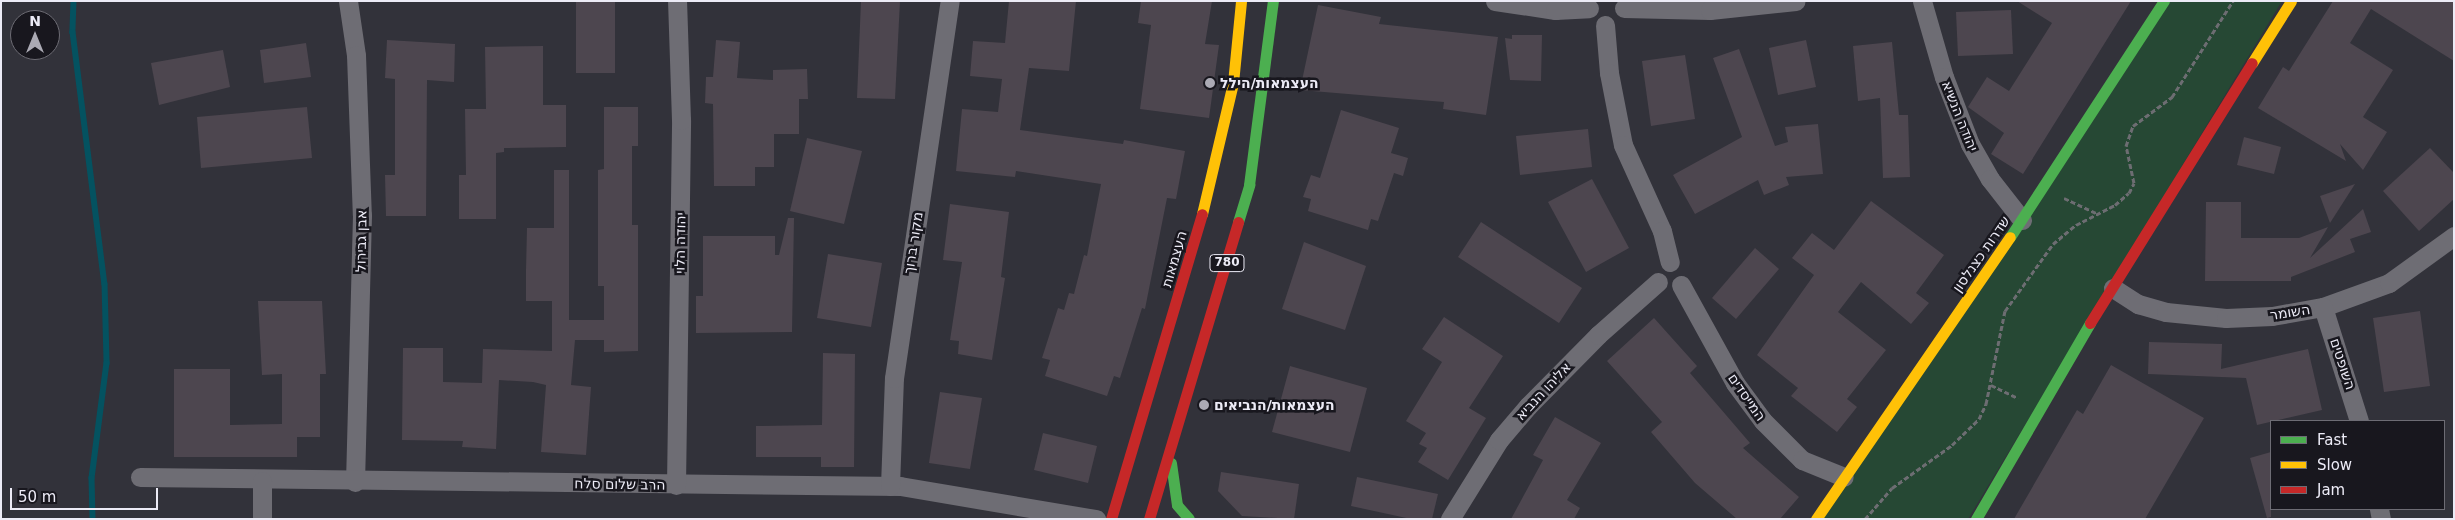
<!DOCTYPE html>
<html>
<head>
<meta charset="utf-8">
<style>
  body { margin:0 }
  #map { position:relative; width:2455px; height:520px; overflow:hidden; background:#32323a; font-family:"DejaVu Sans",Heebo,sans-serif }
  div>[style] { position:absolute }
  .green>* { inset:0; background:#264834 }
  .stream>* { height:5.5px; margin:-2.75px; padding:0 2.75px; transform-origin:2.75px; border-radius:2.75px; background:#045260 }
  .building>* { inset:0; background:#4d464f }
  .path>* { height:3px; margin-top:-1.5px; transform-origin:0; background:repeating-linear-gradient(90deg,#6d6d72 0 5px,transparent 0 7.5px) }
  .street>* { height:19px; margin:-9.5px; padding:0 9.5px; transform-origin:9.5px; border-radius:9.5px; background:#6e6d74 }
  .fast>* { height:11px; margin:-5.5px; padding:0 5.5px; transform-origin:5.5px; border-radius:5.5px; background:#4caf50 }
  .slow>* { height:11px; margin:-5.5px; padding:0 5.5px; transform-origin:5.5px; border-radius:5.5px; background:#ffc107 }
  .jam>* { height:11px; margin:-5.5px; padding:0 5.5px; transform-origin:5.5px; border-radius:5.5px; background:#c62828 }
  .dots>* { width:14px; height:14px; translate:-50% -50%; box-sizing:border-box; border:2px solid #18171e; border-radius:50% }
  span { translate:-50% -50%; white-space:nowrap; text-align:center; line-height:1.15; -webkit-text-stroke:5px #18171e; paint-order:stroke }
  .shield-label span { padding:1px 4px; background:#18171e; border:1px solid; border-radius:4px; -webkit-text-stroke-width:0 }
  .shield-label { font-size:12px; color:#ecebf6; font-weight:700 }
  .poi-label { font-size:14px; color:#ecebf6; font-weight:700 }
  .left { translate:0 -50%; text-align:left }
  .street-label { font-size:14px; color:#ecebf6 }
  .frame { position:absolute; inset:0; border:2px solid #ecebf6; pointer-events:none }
  .legend { position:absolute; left:2270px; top:420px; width:175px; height:90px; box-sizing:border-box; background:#18171e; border:1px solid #6d6c74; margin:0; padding:6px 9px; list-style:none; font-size:15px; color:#ecebf6 }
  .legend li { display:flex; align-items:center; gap:10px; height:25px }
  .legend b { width:25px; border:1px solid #6d6c74 }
  .north { position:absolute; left:10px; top:10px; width:50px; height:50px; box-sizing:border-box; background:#18171e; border:1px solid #6d6c74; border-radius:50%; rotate:0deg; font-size:14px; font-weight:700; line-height:20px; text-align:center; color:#ecebf6 }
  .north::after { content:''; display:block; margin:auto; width:18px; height:22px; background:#abaab4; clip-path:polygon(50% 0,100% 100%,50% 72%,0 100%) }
  .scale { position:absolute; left:10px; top:488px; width:148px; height:22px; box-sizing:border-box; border:2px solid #ecebf6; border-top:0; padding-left:6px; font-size:15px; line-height:18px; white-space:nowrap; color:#ecebf6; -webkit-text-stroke:4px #18171e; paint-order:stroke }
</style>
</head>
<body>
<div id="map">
  <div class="green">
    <div style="clip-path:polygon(2166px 1px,2282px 1px,1968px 519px,1818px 519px)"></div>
  </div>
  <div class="stream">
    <div style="left:74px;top:1px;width:31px;rotate:92deg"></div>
    <div style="left:73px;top:32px;width:254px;rotate:82.8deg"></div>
    <div style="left:105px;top:284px;width:79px;rotate:88.5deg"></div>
    <div style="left:107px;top:363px;width:116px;rotate:97.4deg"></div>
    <div style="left:92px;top:478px;width:41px;rotate:88.6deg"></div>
  </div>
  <div class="building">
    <div style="clip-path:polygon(576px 1px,615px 1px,615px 73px,576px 73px)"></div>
    <div style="clip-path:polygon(861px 1px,900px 1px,895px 99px,857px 98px)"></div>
    <div style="clip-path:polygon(1009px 1px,1076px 1px,1069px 71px,1029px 68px,1020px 130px,1123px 144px,1124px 140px,1185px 151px,1176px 199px,1167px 198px,1145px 309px,1142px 308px,1120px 378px,1114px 376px,1107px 396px,1045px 376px,1050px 360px,1042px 358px,1058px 308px,1064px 310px,1069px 293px,1074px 294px,1084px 255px,1087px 256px,1101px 184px,1016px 171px,1015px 177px,956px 171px,962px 109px,998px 112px,1002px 79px,970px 76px,973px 41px,1005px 43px)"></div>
    <div style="clip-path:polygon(1141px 1px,1212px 1px,1205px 44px,1219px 45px,1209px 118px,1140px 109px,1151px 25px,1138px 23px)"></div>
    <div style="clip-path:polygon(2017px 1px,2131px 1px,2023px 174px,1991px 154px,2004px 133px,1968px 107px,1987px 77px,2009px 91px,2052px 23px)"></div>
    <div style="clip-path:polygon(2333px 1px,2454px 1px,2454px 61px,2371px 9px,2350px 43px,2393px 70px,2363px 117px,2387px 132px,2363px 170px,2340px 144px,2346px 161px,2258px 108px,2283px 67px,2289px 71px)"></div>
    <div style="clip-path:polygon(1318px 5px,1381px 17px,1379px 24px,1498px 37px,1486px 115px,1443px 109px,1444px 102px,1300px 90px)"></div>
    <div style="clip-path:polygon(2011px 10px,2013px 54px,1958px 56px,1956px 12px)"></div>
    <div style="clip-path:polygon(1512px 35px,1542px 35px,1541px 81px,1510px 80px,1505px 38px,1512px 39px)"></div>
    <div style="clip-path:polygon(387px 40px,455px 44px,454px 82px,427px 80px,426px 216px,386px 216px,385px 175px,395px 175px,395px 79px,385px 78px)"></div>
    <div style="clip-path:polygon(716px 40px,740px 42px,737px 78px,773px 80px,773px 70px,807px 69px,808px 99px,799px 99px,799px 134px,774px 134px,774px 167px,755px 167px,755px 186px,714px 186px,713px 104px,705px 103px,706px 77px,713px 77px)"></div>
    <div style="clip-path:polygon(1806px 40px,1816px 87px,1778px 95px,1769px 48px)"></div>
    <div style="clip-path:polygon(1892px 42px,1899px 115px,1908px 115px,1910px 177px,1883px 178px,1880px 98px,1858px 101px,1853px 46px)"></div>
    <div style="clip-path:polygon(306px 43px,311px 77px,264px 83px,260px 50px)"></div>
    <div style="clip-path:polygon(543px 46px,543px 105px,566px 105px,566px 147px,504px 148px,504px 152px,496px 153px,496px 219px,459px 219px,459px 175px,466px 175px,465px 109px,486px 109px,485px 47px)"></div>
    <div style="clip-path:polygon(1739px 49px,1775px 146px,1788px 142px,1785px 127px,1818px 124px,1823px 174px,1786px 177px,1789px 185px,1764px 195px,1758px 180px,1695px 214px,1673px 175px,1742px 137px,1713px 58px)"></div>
    <div style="clip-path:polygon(223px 50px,230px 87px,159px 105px,151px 63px)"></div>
    <div style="clip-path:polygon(1685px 55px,1695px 119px,1651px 126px,1642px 61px)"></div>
    <div style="clip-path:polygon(307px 107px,312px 158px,201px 168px,197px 117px)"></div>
    <div style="clip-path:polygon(604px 107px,638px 107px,638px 146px,632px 146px,632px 225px,638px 225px,638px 351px,604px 352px,604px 340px,575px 340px,571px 385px,591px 387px,586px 455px,541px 452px,546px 385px,533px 382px,499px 380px,496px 449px,462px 447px,463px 441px,402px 440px,403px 348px,443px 348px,443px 382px,482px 383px,483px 349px,552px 351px,552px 301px,526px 301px,526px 271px,527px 228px,554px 228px,554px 170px,569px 170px,569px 320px,604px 320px,604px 286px,598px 286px,598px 170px,604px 169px)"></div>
    <div style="clip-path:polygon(1341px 110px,1399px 128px,1391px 153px,1408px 158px,1403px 176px,1394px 173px,1378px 221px,1371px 219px,1368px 230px,1308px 211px,1311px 199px,1303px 197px,1311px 175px,1320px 178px)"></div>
    <div style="clip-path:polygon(1588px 129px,1592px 167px,1520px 175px,1516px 136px)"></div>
    <div style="clip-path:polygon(2244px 137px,2281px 147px,2274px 174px,2237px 165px)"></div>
    <div style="clip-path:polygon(807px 138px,862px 151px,844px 224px,790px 211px)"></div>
    <div style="clip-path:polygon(2430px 148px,2454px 173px,2454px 199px,2419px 231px,2383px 191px)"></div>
    <div style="clip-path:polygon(1592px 179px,1629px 248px,1586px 272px,1548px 202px)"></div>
    <div style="clip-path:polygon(2355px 184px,2330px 223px,2320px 196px)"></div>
    <div style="clip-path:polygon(1871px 201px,1944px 255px,1916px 293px,1929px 303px,1911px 324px,1861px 282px,1838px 312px,1886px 350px,1847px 399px,1857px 407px,1837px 432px,1791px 396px,1798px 388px,1757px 355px,1814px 275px,1792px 258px,1812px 233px,1834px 250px)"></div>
    <div style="clip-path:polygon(2206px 202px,2241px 202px,2241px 238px,2299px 238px,2328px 227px,2310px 258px,2363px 209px,2371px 232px,2350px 239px,2355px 252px,2291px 277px,2291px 281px,2205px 281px)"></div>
    <div style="clip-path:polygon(950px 204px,1009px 212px,1001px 277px,1005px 278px,992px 360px,958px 354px,959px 341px,950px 340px,962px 262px,943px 260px)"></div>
    <div style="clip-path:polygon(788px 218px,794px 218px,792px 332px,696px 333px,696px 296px,703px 296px,703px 236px,775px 236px,775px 255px,779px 255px)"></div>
    <div style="clip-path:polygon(1481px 222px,1582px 288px,1559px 323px,1458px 257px)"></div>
    <div style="clip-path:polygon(1304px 242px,1366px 266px,1345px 330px,1282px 309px)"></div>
    <div style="clip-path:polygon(1755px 248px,1779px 269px,1736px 319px,1712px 298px)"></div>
    <div style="clip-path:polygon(828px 254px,882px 263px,871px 327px,817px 318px)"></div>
    <div style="clip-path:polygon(258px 301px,322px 301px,326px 374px,320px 374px,320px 437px,297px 437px,297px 457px,174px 457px,174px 369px,230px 369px,230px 425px,282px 424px,282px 374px,262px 375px)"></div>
    <div style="clip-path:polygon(2420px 311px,2430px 386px,2384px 392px,2373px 318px)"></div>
    <div style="clip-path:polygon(1444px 317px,1503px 356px,1469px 408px,1486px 418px,1448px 480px,1418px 462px,1427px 448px,1419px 444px,1426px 433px,1406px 421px,1442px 362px,1422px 349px)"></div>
    <div style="clip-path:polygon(1654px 318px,1697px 366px,1690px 373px,1750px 443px,1743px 448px,1799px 497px,1780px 519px,1737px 519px,1695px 483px,1651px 432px,1662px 422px,1607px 361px)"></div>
    <div style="clip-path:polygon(2149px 342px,2222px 344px,2221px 369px,2308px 349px,2322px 410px,2257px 425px,2246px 378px,2148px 374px)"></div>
    <div style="clip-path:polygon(823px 353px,855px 354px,854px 467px,821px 467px,821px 457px,756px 457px,756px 426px,822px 425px)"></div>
    <div style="clip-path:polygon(2111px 365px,2204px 418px,2145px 519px,2014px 519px,2077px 410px,2083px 414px)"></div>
    <div style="clip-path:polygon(1290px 366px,1367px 388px,1350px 452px,1272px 432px)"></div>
    <div style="clip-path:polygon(940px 392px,982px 398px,970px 469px,929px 463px)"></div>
    <div style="clip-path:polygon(1555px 417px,1601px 443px,1567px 500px,1580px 508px,1574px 519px,1511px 519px,1543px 460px,1533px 455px)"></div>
    <div style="clip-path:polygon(1043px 433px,1097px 446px,1088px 483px,1034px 470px)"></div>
    <div style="clip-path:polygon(2271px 452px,2271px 517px,2267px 518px,2250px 458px)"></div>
    <div style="clip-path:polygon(1221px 472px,1299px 484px,1294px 519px,1242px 516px,1218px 491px)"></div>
    <div style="clip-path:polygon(1357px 477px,1438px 494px,1432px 519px,1411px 519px,1351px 506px)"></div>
  </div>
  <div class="path">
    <div style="left:2064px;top:198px;width:38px;rotate:25deg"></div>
    <div style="left:1991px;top:385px;width:30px;rotate:26deg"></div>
    <div style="left:1865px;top:519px;width:41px;rotate:-48.9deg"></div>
    <div style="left:1892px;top:488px;width:74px;rotate:-35.6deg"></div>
    <div style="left:1952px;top:445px;width:37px;rotate:-44deg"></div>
    <div style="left:1979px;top:419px;width:17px;rotate:-65deg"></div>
    <div style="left:1986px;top:404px;width:95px;rotate:-78.5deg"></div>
    <div style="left:2005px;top:311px;width:82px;rotate:-54.4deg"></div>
    <div style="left:2053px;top:244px;width:30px;rotate:-40deg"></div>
    <div style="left:2076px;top:225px;width:44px;rotate:-27.1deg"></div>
    <div style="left:2115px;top:205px;width:18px;rotate:-41deg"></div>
    <div style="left:2129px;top:193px;width:11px;rotate:-63deg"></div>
    <div style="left:2134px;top:183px;width:38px;rotate:-102deg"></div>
    <div style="left:2126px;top:146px;width:21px;rotate:-71deg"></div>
    <div style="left:2133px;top:126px;width:49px;rotate:-36.6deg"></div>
    <div style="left:2172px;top:97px;width:114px;rotate:-57.6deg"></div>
  </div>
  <div class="street">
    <div style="left:348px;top:1px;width:55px;rotate:81.6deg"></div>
    <div style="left:356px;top:55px;width:160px;rotate:87.9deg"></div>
    <div style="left:362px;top:215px;width:267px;rotate:91.5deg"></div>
    <div style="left:1495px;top:1px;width:61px;rotate:8.5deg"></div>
    <div style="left:1555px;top:10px;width:34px;rotate:-3deg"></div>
    <div style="left:1922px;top:1px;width:79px;rotate:73.9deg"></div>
    <div style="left:1944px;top:77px;width:72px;rotate:68.8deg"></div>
    <div style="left:1970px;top:144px;width:40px;rotate:60.3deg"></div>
    <div style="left:1990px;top:179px;width:52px;rotate:52deg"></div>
    <div style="left:1624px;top:8px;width:86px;rotate:1.3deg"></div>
    <div style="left:1710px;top:10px;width:86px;rotate:-6deg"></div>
    <div style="left:1605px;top:25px;width:48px;rotate:85.2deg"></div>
    <div style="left:1609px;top:73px;width:73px;rotate:79deg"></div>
    <div style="left:1623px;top:145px;width:94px;rotate:65.6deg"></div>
    <div style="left:1662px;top:231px;width:32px;rotate:76deg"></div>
    <div style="left:1681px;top:285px;width:112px;rotate:61.1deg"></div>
    <div style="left:1735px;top:383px;width:47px;rotate:53.6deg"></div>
    <div style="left:1763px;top:421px;width:55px;rotate:45deg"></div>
    <div style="left:1802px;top:460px;width:45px;rotate:22deg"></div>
    <div style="left:2113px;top:288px;width:30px;rotate:33deg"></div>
    <div style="left:2138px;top:304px;width:29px;rotate:16deg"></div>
    <div style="left:2166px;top:312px;width:60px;rotate:5.7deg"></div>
    <div style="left:2226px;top:318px;width:46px;rotate:-2.5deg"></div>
    <div style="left:2272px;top:316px;width:52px;rotate:-10deg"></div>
    <div style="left:2323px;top:307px;width:70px;rotate:-20deg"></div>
    <div style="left:2389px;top:283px;width:80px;rotate:-35.9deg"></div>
    <div style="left:2323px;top:307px;width:120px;rotate:72.5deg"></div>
    <div style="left:140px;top:477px;width:760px;rotate:0.68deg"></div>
    <div style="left:900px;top:486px;width:199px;rotate:9.6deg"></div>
    <div style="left:262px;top:481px;width:38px;rotate:90deg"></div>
    <div style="left:676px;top:485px;width:365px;rotate:-89.2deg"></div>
    <div style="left:681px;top:120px;width:119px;rotate:-91.9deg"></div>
    <div style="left:890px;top:486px;width:108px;rotate:-87.9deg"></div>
    <div style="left:894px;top:378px;width:381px;rotate:-81.6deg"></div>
    <div style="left:2379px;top:509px;width:10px;rotate:79deg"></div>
    <div style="left:1450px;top:519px;width:93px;rotate:-58.2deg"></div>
    <div style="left:1499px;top:440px;width:45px;rotate:-49.5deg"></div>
    <div style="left:1528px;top:406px;width:100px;rotate:-45.4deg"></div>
    <div style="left:1598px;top:335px;width:80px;rotate:-41.5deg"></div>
  </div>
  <div class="fast">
    <div style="left:1238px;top:222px;width:39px;rotate:-73deg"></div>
    <div style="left:1249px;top:185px;width:186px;rotate:-82.6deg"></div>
    <div style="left:2010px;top:237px;width:282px;rotate:-56.9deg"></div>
    <div style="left:1171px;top:463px;width:42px;rotate:81.9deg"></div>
    <div style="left:1177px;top:505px;width:18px;rotate:49deg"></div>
    <div style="left:1976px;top:519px;width:227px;rotate:-59.8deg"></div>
  </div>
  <div class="slow">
    <div style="left:2252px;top:63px;width:73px;rotate:-57.8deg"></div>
    <div style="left:1202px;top:214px;width:135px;rotate:-76.7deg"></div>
    <div style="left:1233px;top:83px;width:82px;rotate:-84.4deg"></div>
    <div style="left:1816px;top:519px;width:342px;rotate:-55.5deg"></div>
  </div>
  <div class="jam">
    <div style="left:2090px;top:323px;width:306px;rotate:-58.1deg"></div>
    <div style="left:1111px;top:519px;width:318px;rotate:-73.4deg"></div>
    <div style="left:1149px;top:519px;width:310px;rotate:-73.3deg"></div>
  </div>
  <div class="dots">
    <div style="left:1210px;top:83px;background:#abaab4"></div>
    <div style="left:1204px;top:405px;background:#abaab4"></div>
  </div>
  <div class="shield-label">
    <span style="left:1227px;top:263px">780</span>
  </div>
  <div class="poi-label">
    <span class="left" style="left:1220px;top:83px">העצמאות/הילל</span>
    <span class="left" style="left:1214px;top:405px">העצמאות/הנביאים</span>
  </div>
  <div class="street-label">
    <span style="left:1960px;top:116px;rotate:68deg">יהודה הנשיא</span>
    <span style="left:361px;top:241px;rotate:-89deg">אבן גבירול</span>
    <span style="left:680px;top:243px;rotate:-89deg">יהודה הלוי</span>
    <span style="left:913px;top:243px;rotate:-81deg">מקור ברוך</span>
    <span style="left:1981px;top:254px;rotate:-55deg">שדרות כצנלסון</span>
    <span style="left:1174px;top:259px;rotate:-74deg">העצמאות</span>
    <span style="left:2290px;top:312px;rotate:-9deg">השומר</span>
    <span style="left:2343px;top:364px;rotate:72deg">השופטים</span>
    <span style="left:1543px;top:391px;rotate:-47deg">אליהו הנביא</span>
    <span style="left:1747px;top:397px;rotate:55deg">המייסדים</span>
    <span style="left:620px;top:484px;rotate:1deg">הרב שלום סלח</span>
  </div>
  <div class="frame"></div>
  <ul class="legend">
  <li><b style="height:6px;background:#4caf50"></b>Fast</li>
  <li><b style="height:6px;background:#ffc107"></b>Slow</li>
  <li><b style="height:6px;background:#c62828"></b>Jam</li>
  </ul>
  <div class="north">N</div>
  <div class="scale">50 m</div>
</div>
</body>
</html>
